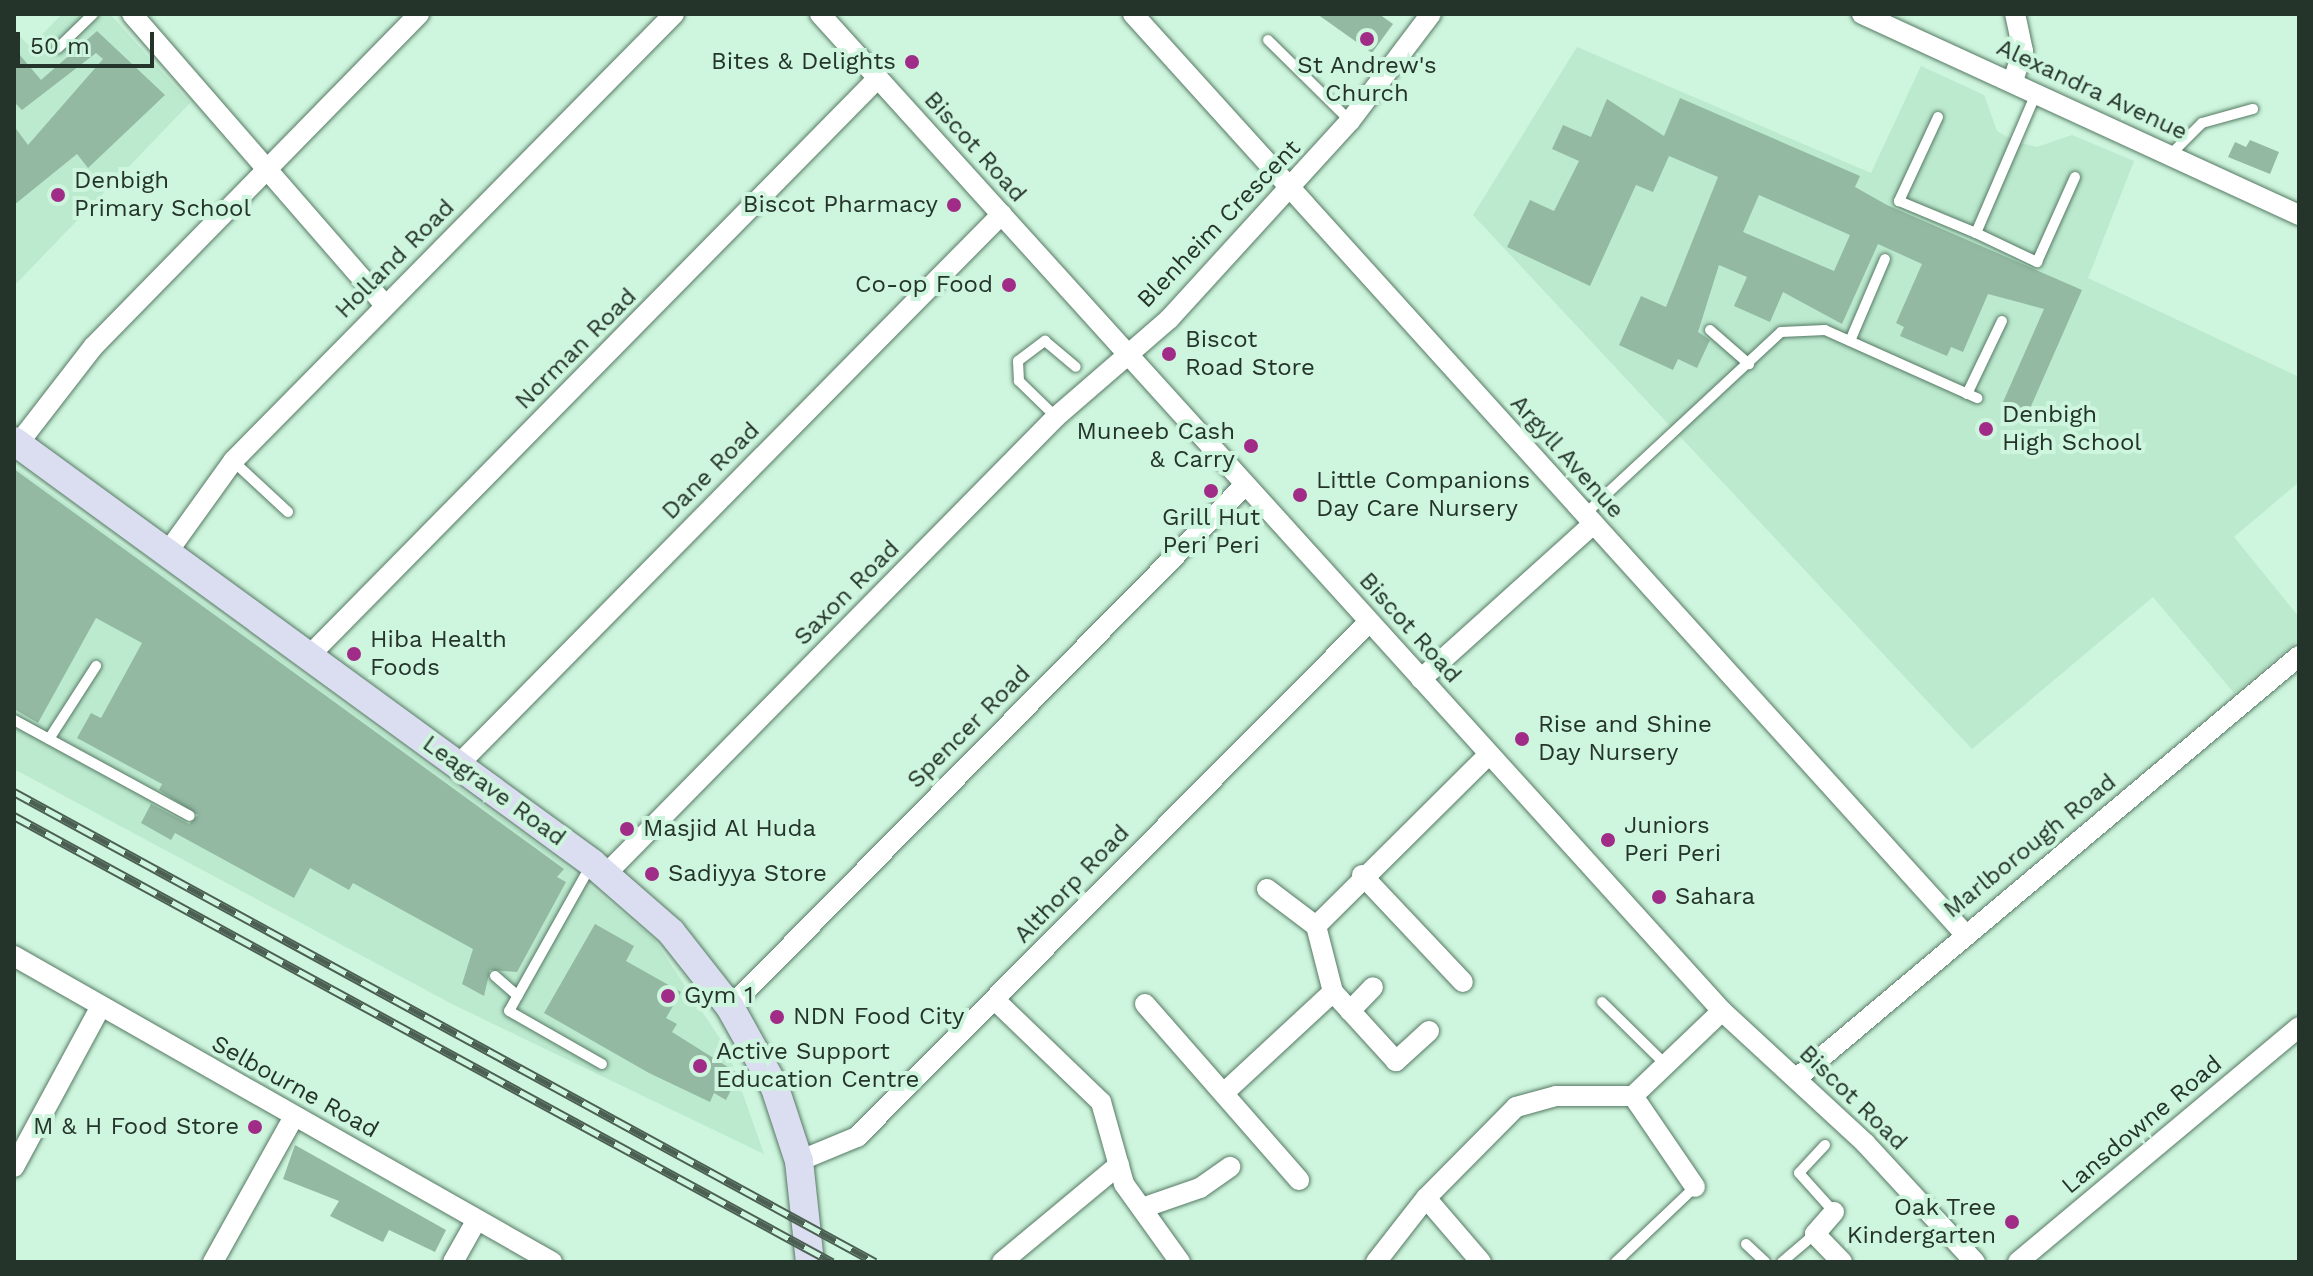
<!DOCTYPE html>
<html>
<head>
<meta charset="utf-8">
<style>
  body { margin:0 }
  #map { position:relative; width:2313px; height:1276px; overflow:hidden; background:#cef5dd; font-family:"Work Sans",sans-serif }
  div>[style] { position:absolute }
  .built>* { inset:0; background:#bceacf }
  .building>* { inset:0; background:#93b9a2 }
  .roads { filter:drop-shadow(0 0 2px #567964) drop-shadow(0 0 2px #567964) }
  .lane>* { height:10px; margin:-5px; padding:0 5px; transform-origin:5px; border-radius:5px; background:#fff }
  .street>* { height:20px; margin:-10px; padding:0 10px; transform-origin:10px; border-radius:10px; background:#fff }
  .secondary>* { height:28px; margin:-14px; padding:0 14px; transform-origin:14px; border-radius:14px; background:#dbddf0 }
  .rail>* { height:9px; margin-top:-4.5px; transform-origin:0; background:repeating-linear-gradient(90deg,#cef5dd 0 18px,#4b6053 0 36px); box-sizing:border-box; border-block:2px solid #4b6053 }
  .dots>* { width:22px; height:22px; translate:-50% -50%; box-sizing:border-box; border:4px solid #cef5dd; border-radius:50% }
  span { translate:-50% -50%; white-space:nowrap; text-align:center; line-height:1.15; -webkit-text-stroke:8px #cef5dd; paint-order:stroke }
  .poi-label { font-size:24px; color:#25342b }
  .right { translate:-100% -50%; text-align:right }
  .left { translate:0 -50%; text-align:left }
  .street-label { font-size:24px; color:#25342b }
  .frame { position:absolute; inset:0; border:16px solid #25342b; pointer-events:none }
  .scale { position:absolute; left:16px; top:32px; width:138px; height:36px; box-sizing:border-box; border:4px solid #25342b; border-top:0; padding-left:10px; font-size:24px; line-height:28px; white-space:nowrap; color:#25342b; -webkit-text-stroke:6px #cef5dd; paint-order:stroke }
</style>
</head>
<body>
<div id="map">
  <div class="built">
    <div style="clip-path:polygon(62px 14px,110px 14px,190px 103px,14px 286px,14px 30px,30px 47px)"></div>
    <div style="clip-path:polygon(1577px 47px,1871px 173px,1921px 66px,1984px 95px,1997px 131px,2016px 142px,2037px 147px,2072px 135px,2134px 161px,2088px 278px,2299px 377px,2299px 482px,2234px 537px,2299px 617px,2299px 640px,2234px 693px,2153px 597px,1972px 749px,1473px 215px)"></div>
    <div style="clip-path:polygon(14px 466px,551px 854px,654px 939px,727px 1049px,764px 1154px,452px 1004px,14px 769px)"></div>
  </div>
  <div class="building">
    <div style="clip-path:polygon(1317px 14px,1379px 14px,1393px 24px,1372px 53px)"></div>
    <div style="clip-path:polygon(97px 31px,165px 95px,88px 168px,77px 154px,14px 205px,14px 126px,28px 145px,103px 59px,96px 53px,22px 110px,14px 102px,14px 48px,41px 80px)"></div>
    <div style="clip-path:polygon(evenodd,1680px 98px,1860px 176px,1855px 187px,1887px 205px,2082px 290px,2028px 413px,2003px 402px,2044px 309px,1988px 294px,1963px 352px,1951px 347px,1947px 356px,1900px 336px,1904px 327px,1896px 323px,1922px 264px,1878px 244px,1842px 324px,1783px 292px,1770px 322px,1734px 306px,1747px 277px,1719px 265px,1698px 332px,1710px 340px,1697px 368px,1678px 359px,1673px 370px,1619px 345px,1641px 296px,1666px 307px,1718px 177px,1669px 156px,1653px 192px,1636px 185px,1590px 286px,1507px 247px,1530px 200px,1554px 211px,1579px 161px,1552px 149px,1563px 125px,1591px 137px,1607px 99px,1664px 136px,1680px 98px,1759px 195px,1850px 235px,1834px 271px,1743px 232px,1759px 195px)"></div>
    <div style="clip-path:polygon(2250px 140px,2279px 152px,2270px 174px,2228px 157px,2235px 142px,2246px 147px)"></div>
    <div style="clip-path:polygon(14px 469px,564px 869px,557px 877px,566px 882px,517px 972px,490px 970px,484px 996px,462px 984px,473px 949px,353px 883px,349px 890px,310px 868px,294px 898px,175px 833px,171px 840px,141px 823px,151px 804px,189px 824px,198px 815px,159px 790px,162px 784px,77px 738px,91px 713px,101px 718px,142px 643px,96px 618px,38px 723px,14px 709px)"></div>
    <div style="clip-path:polygon(595px 924px,634px 946px,626px 961px,681px 992px,666px 1018px,677px 1024px,672px 1032px,739px 1074px,726px 1100px,714px 1093px,710px 1102px,649px 1073px,544px 1013px)"></div>
    <div style="clip-path:polygon(295px 1145px,446px 1230px,435px 1252px,389px 1230px,383px 1242px,330px 1216px,339px 1201px,283px 1179px)"></div>
  </div>
  <div class="roads">
    <div class="lane">
      <div style="left:1268px;top:40px;width:115px;rotate:44.6deg"></div>
      <div style="left:58px;top:48px;width:49px;rotate:-44.2deg"></div>
      <div style="left:1938px;top:117px;width:93px;rotate:114.9deg"></div>
      <div style="left:1899px;top:201px;width:83px;rotate:22.6deg"></div>
      <div style="left:1976px;top:233px;width:151px;rotate:-66.7deg"></div>
      <div style="left:2170px;top:155px;width:45px;rotate:-45deg"></div>
      <div style="left:2202px;top:123px;width:53px;rotate:-15.4deg"></div>
      <div style="left:1976px;top:233px;width:68px;rotate:25.4deg"></div>
      <div style="left:2037px;top:262px;width:93px;rotate:-65.9deg"></div>
      <div style="left:1710px;top:330px;width:52px;rotate:41.1deg"></div>
      <div style="left:1850px;top:341px;width:89px;rotate:-66.9deg"></div>
      <div style="left:1967px;top:394px;width:81px;rotate:-64.4deg"></div>
      <div style="left:1056px;top:417px;width:52px;rotate:-135.8deg"></div>
      <div style="left:1019px;top:381px;width:20px;rotate:-93deg"></div>
      <div style="left:1018px;top:361px;width:34px;rotate:-37deg"></div>
      <div style="left:1045px;top:341px;width:40px;rotate:40deg"></div>
      <div style="left:233px;top:461px;width:75px;rotate:42.8deg"></div>
      <div style="left:1584px;top:515px;width:269px;rotate:-42.9deg"></div>
      <div style="left:1781px;top:332px;width:44px;rotate:-2.6deg"></div>
      <div style="left:1825px;top:330px;width:167px;rotate:24.1deg"></div>
      <div style="left:14px;top:720px;width:200px;rotate:28.6deg"></div>
      <div style="left:49px;top:739px;width:87px;rotate:-57.2deg"></div>
      <div style="left:591px;top:865px;width:167px;rotate:119.3deg"></div>
      <div style="left:509px;top:1011px;width:107px;rotate:29.7deg"></div>
      <div style="left:495px;top:976px;width:30px;rotate:41deg"></div>
      <div style="left:1602px;top:1002px;width:90px;rotate:44.5deg"></div>
      <div style="left:1825px;top:1145px;width:38px;rotate:133deg"></div>
      <div style="left:1799px;top:1173px;width:52px;rotate:48.1deg"></div>
      <div style="left:1746px;top:1244px;width:26px;rotate:43deg"></div>
      <div style="left:1616px;top:1262px;width:109px;rotate:-43.5deg"></div>
      <div style="left:1782px;top:1262px;width:43px;rotate:-40.3deg"></div>
    </div>
    <div class="street">
      <div style="left:132px;top:14px;width:386px;rotate:49deg"></div>
      <div style="left:820px;top:14px;width:1344px;rotate:47.86deg"></div>
      <div style="left:1722px;top:1011px;width:195px;rotate:42.7deg"></div>
      <div style="left:1865px;top:1143px;width:162px;rotate:47.3deg"></div>
      <div style="left:1133px;top:14px;width:1239px;rotate:47.88deg"></div>
      <div style="left:1862px;top:14px;width:481px;rotate:24.7deg"></div>
      <div style="left:2013px;top:81px;width:32px;rotate:-72deg"></div>
      <div style="left:2023px;top:51px;width:38px;rotate:-102deg"></div>
      <div style="left:18px;top:444px;width:123px;rotate:-52.3deg"></div>
      <div style="left:93px;top:347px;width:466px;rotate:-45.6deg"></div>
      <div style="left:167px;top:553px;width:113px;rotate:-54.3deg"></div>
      <div style="left:233px;top:461px;width:628px;rotate:-45.39deg"></div>
      <div style="left:310px;top:655px;width:810px;rotate:-45.45deg"></div>
      <div style="left:1421px;top:679px;width:232px;rotate:-42deg"></div>
      <div style="left:458px;top:765px;width:774px;rotate:-45.37deg"></div>
      <div style="left:606px;top:874px;width:641px;rotate:-45.44deg"></div>
      <div style="left:1056px;top:417px;width:150px;rotate:-40.9deg"></div>
      <div style="left:1169px;top:319px;width:268px;rotate:-47.6deg"></div>
      <div style="left:1350px;top:121px;width:134px;rotate:-52.9deg"></div>
      <div style="left:1362px;top:875px;width:147px;rotate:46.7deg"></div>
      <div style="left:1267px;top:889px;width:61px;rotate:37.1deg"></div>
      <div style="left:14px;top:956px;width:619px;rotate:29.63deg"></div>
      <div style="left:996px;top:1001px;width:146px;rotate:43.9deg"></div>
      <div style="left:1101px;top:1102px;width:85px;rotate:74.3deg"></div>
      <div style="left:1124px;top:1184px;width:96px;rotate:54.3deg"></div>
      <div style="left:1145px;top:1004px;width:234px;rotate:48.8deg"></div>
      <div style="left:730px;top:1007px;width:733px;rotate:-45.39deg"></div>
      <div style="left:1350px;top:1011px;width:33px;rotate:-46deg"></div>
      <div style="left:1429px;top:1031px;width:45px;rotate:137.7deg"></div>
      <div style="left:1396px;top:1061px;width:93px;rotate:-132.4deg"></div>
      <div style="left:1333px;top:992px;width:68px;rotate:-104.4deg"></div>
      <div style="left:1316px;top:926px;width:244px;rotate:-44.8deg"></div>
      <div style="left:1797px;top:1078px;width:656px;rotate:-40.05deg"></div>
      <div style="left:1227px;top:1090px;width:144px;rotate:-42.8deg"></div>
      <div style="left:1633px;top:1096px;width:110px;rotate:55.7deg"></div>
      <div style="left:799px;top:1161px;width:63px;rotate:-22.5deg"></div>
      <div style="left:857px;top:1137px;width:726px;rotate:-45.17deg"></div>
      <div style="left:14px;top:1167px;width:183px;rotate:-61.6deg"></div>
      <div style="left:1426px;top:1198px;width:84px;rotate:49.3deg"></div>
      <div style="left:1145px;top:1207px;width:58px;rotate:-19.1deg"></div>
      <div style="left:1200px;top:1188px;width:37px;rotate:-35deg"></div>
      <div style="left:1834px;top:1212px;width:29px;rotate:131deg"></div>
      <div style="left:1815px;top:1234px;width:39px;rotate:46deg"></div>
      <div style="left:213px;top:1262px;width:165px;rotate:-60.9deg"></div>
      <div style="left:453px;top:1262px;width:45px;rotate:-60.6deg"></div>
      <div style="left:1002px;top:1262px;width:152px;rotate:-39.7deg"></div>
      <div style="left:1376px;top:1262px;width:81px;rotate:-52deg"></div>
      <div style="left:1426px;top:1198px;width:128px;rotate:-45.3deg"></div>
      <div style="left:1516px;top:1107px;width:41px;rotate:-15.4deg"></div>
      <div style="left:1556px;top:1096px;width:77px"></div>
      <div style="left:1633px;top:1096px;width:123px;rotate:-43.7deg"></div>
      <div style="left:2018px;top:1262px;width:366px;rotate:-39.9deg"></div>
    </div>
    <div class="secondary">
      <div style="left:14px;top:441px;width:716px;rotate:36.13deg"></div>
      <div style="left:592px;top:863px;width:105px;rotate:41.1deg"></div>
      <div style="left:671px;top:932px;width:95px;rotate:51.8deg"></div>
      <div style="left:730px;top:1007px;width:93px;rotate:60.9deg"></div>
      <div style="left:775px;top:1088px;width:77px;rotate:71.8deg"></div>
      <div style="left:799px;top:1161px;width:102px;rotate:83.8deg"></div>
    </div>
  </div>
  <div class="rail">
    <div style="left:14px;top:792px;width:981px;rotate:28.63deg"></div>
    <div style="left:14px;top:816px;width:932px;rotate:28.6deg"></div>
  </div>
  <div class="dots">
    <div style="left:1367px;top:39px;background:#a12c87"></div>
    <div style="left:912px;top:62px;background:#a12c87"></div>
    <div style="left:58px;top:195px;background:#a12c87"></div>
    <div style="left:954px;top:205px;background:#a12c87"></div>
    <div style="left:1009px;top:285px;background:#a12c87"></div>
    <div style="left:1169px;top:354px;background:#a12c87"></div>
    <div style="left:1986px;top:429px;background:#a12c87"></div>
    <div style="left:1251px;top:446px;background:#a12c87"></div>
    <div style="left:1211px;top:491px;background:#a12c87"></div>
    <div style="left:1300px;top:495px;background:#a12c87"></div>
    <div style="left:354px;top:654px;background:#a12c87"></div>
    <div style="left:1522px;top:739px;background:#a12c87"></div>
    <div style="left:627px;top:829px;background:#a12c87"></div>
    <div style="left:1608px;top:840px;background:#a12c87"></div>
    <div style="left:652px;top:874px;background:#a12c87"></div>
    <div style="left:1659px;top:897px;background:#a12c87"></div>
    <div style="left:668px;top:996px;background:#a12c87"></div>
    <div style="left:777px;top:1017px;background:#a12c87"></div>
    <div style="left:700px;top:1066px;background:#a12c87"></div>
    <div style="left:255px;top:1127px;background:#a12c87"></div>
    <div style="left:2012px;top:1222px;background:#a12c87"></div>
  </div>
  <div class="poi-label">
    <span class="right" style="left:896px;top:62px">Bites &amp; Delights</span>
    <span style="left:1367px;top:80px">St Andrew's<br>Church</span>
    <span class="left" style="left:74px;top:195px">Denbigh<br>Primary School</span>
    <span class="right" style="left:938px;top:205px">Biscot Pharmacy</span>
    <span class="right" style="left:993px;top:285px">Co-op Food</span>
    <span class="left" style="left:1185px;top:354px">Biscot<br>Road Store</span>
    <span class="left" style="left:2002px;top:429px">Denbigh<br>High School</span>
    <span class="right" style="left:1235px;top:446px">Muneeb Cash<br>&amp; Carry</span>
    <span class="left" style="left:1316px;top:495px">Little Companions<br>Day Care Nursery</span>
    <span style="left:1211px;top:532px">Grill Hut<br>Peri Peri</span>
    <span class="left" style="left:370px;top:654px">Hiba Health<br>Foods</span>
    <span class="left" style="left:1538px;top:739px">Rise and Shine<br>Day Nursery</span>
    <span class="left" style="left:1624px;top:840px">Juniors<br>Peri Peri</span>
    <span class="left" style="left:643px;top:829px">Masjid Al Huda</span>
    <span class="left" style="left:668px;top:874px">Sadiyya Store</span>
    <span class="left" style="left:1675px;top:897px">Sahara</span>
    <span class="left" style="left:684px;top:996px">Gym 1</span>
    <span class="left" style="left:793px;top:1017px">NDN Food City</span>
    <span class="left" style="left:716px;top:1066px">Active Support<br>Education Centre</span>
    <span class="right" style="left:239px;top:1127px">M &amp; H Food Store</span>
    <span class="right" style="left:1996px;top:1222px">Oak Tree<br>Kindergarten</span>
  </div>
  <div class="street-label">
    <span style="left:2092px;top:90px;rotate:25deg">Alexandra Avenue</span>
    <span style="left:975px;top:147px;rotate:48deg">Biscot Road</span>
    <span style="left:1219px;top:224px;rotate:-46deg">Blenheim Crescent</span>
    <span style="left:395px;top:259px;rotate:-45deg">Holland Road</span>
    <span style="left:576px;top:349px;rotate:-45deg">Norman Road</span>
    <span style="left:1567px;top:457px;rotate:48deg">Argyll Avenue</span>
    <span style="left:711px;top:471px;rotate:-45deg">Dane Road</span>
    <span style="left:847px;top:593px;rotate:-45deg">Saxon Road</span>
    <span style="left:1410px;top:628px;rotate:48deg">Biscot Road</span>
    <span style="left:969px;top:727px;rotate:-45deg">Spencer Road</span>
    <span style="left:494px;top:791px;rotate:36deg">Leagrave Road</span>
    <span style="left:2030px;top:846px;rotate:-39deg">Marlborough Road</span>
    <span style="left:1072px;top:884px;rotate:-46deg">Althorp Road</span>
    <span style="left:295px;top:1087px;rotate:29deg">Selbourne Road</span>
    <span style="left:1853px;top:1098px;rotate:44deg">Biscot Road</span>
    <span style="left:2142px;top:1125px;rotate:-40deg">Lansdowne Road</span>
  </div>
  <div class="frame"></div>
  <div class="scale">50 m</div>
</div>
</body>
</html>
